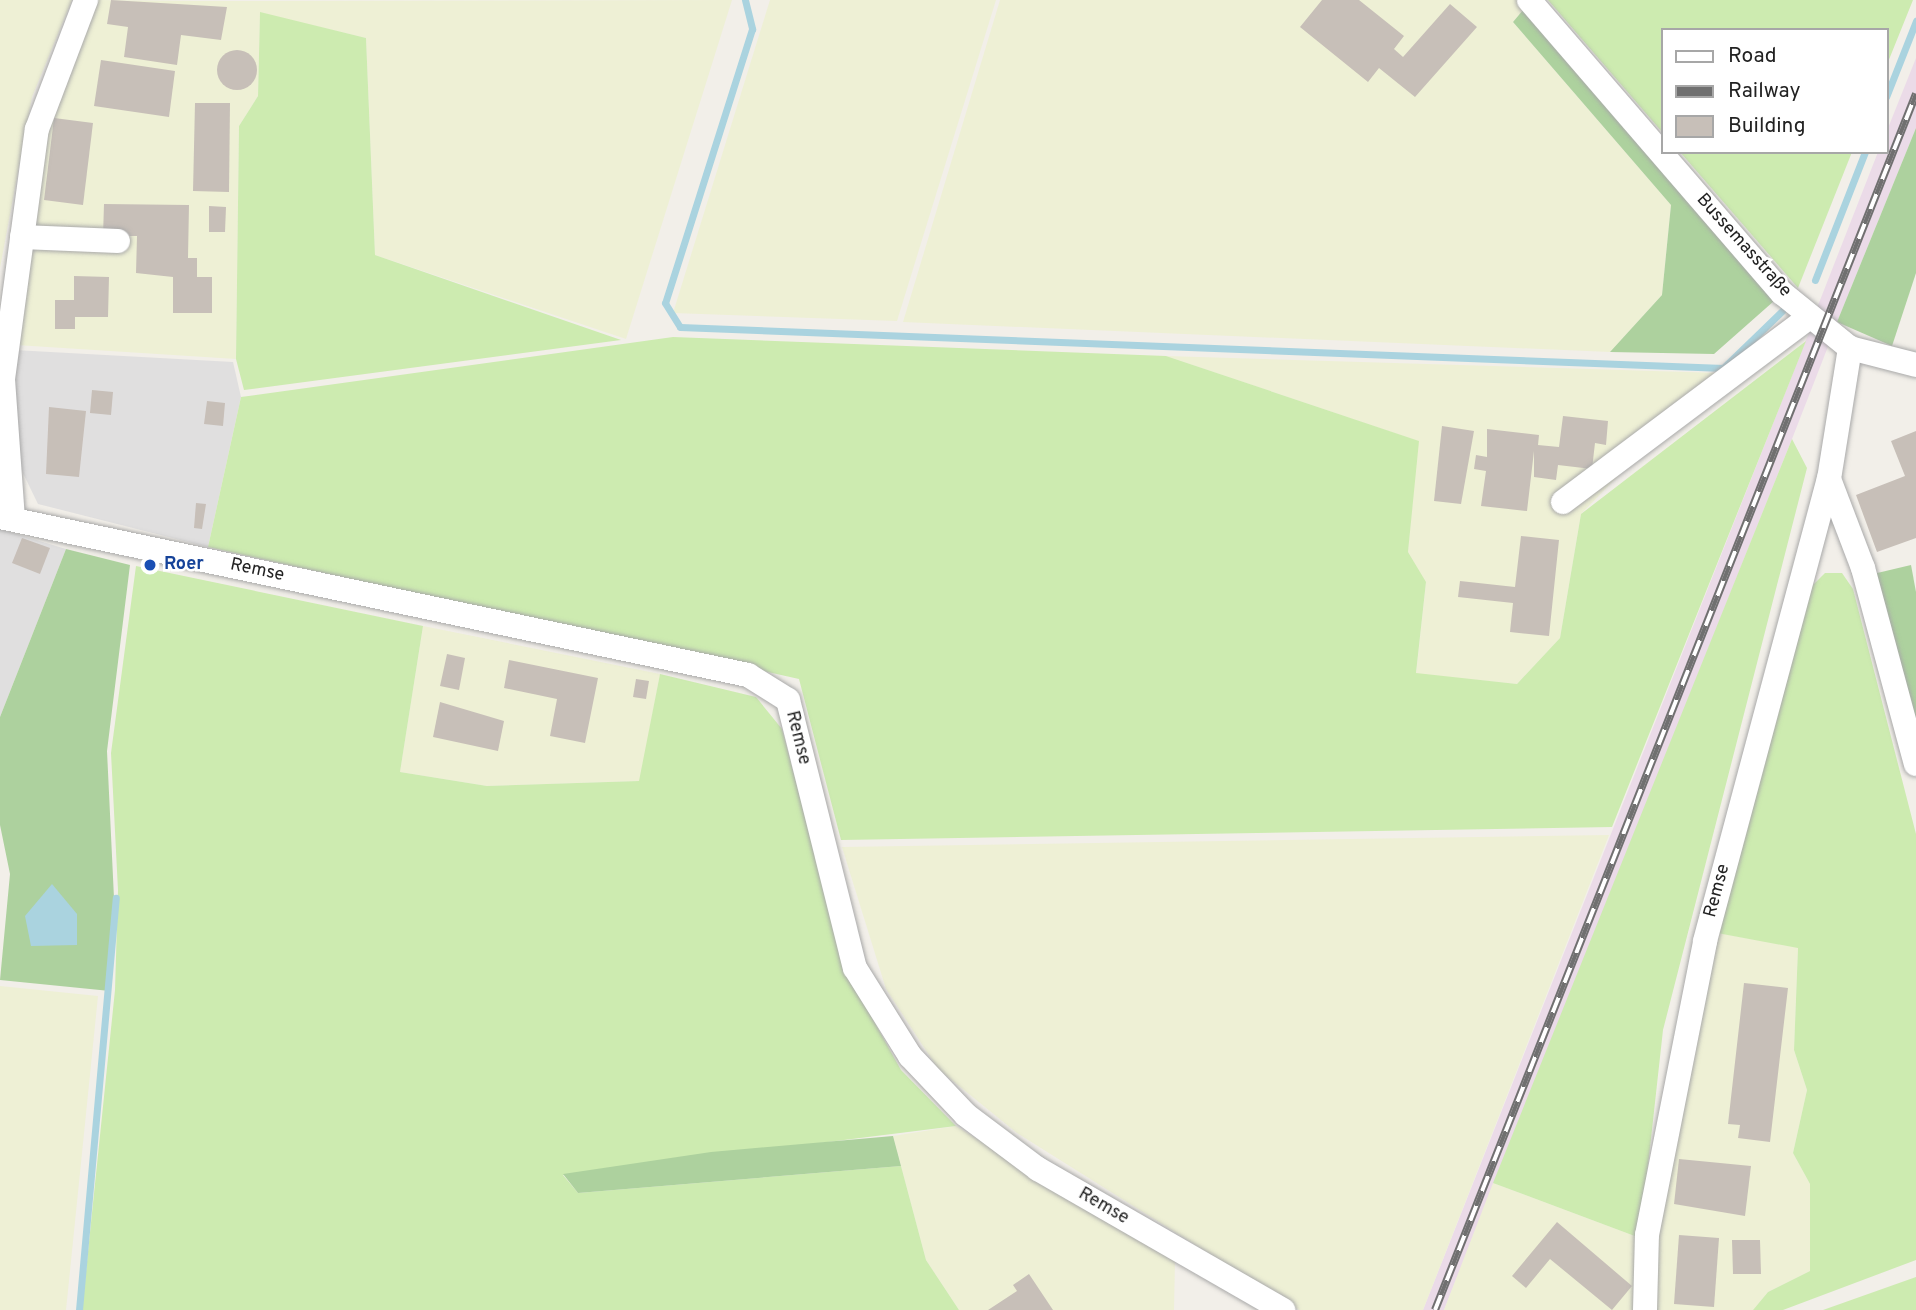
<!DOCTYPE html>
<html>
<head>
<meta charset="utf-8">
<style>
  body { margin:0 }
  #map { position:relative; width:1916px; height:1310px; overflow:hidden; background:#f2efe9; font-family:Overpass,sans-serif }
  div>[style] { position:absolute }
  .residential>* { inset:0; background:#e0dfdf }
  .industrial>* { inset:0; background:#ebdbe8 }
  .farmland>* { inset:0; background:#eef0d5 }
  .grass>* { inset:0; background:#cdebb0 }
  .forest>* { inset:0; background:#add19e }
  .water>* { inset:0; background:#aad3df }
  .stream>* { height:7px; margin:-3.5px; padding:0 3.5px; transform-origin:3.5px; border-radius:3.5px; background:#aad3df }
  .building>* { inset:0; background:#c7bfb8 }
  .round { border-radius:50% }
  .roads { filter:drop-shadow(0 0 2px #a9a9a9) drop-shadow(0 0 2px #a9a9a9) }
  .minor>* { height:24px; margin:-12px; padding:0 12px; transform-origin:12px; border-radius:12px; background:#fff }
  .rail>* { height:8px; margin-top:-4px; transform-origin:0; background:repeating-linear-gradient(90deg,#fff 0 16px,#707070 0 32px); box-sizing:border-box; border-block:2px solid #707070 }
  .dots>* { width:19px; height:19px; translate:-50% -50%; box-sizing:border-box; border:4px solid #fff; border-radius:50% }
  span { translate:-50% -50%; white-space:nowrap; text-align:center; line-height:1.15; -webkit-text-stroke:5px #fff; paint-order:stroke }
  .street-label { font-size:18px; color:#222 }
  .transit-label { font-size:18px; color:#164399; font-weight:700 }
  .left { translate:0 -50%; text-align:left }
  .legend { position:absolute; left:1661px; top:28px; width:228px; height:126px; box-sizing:border-box; background:#fff; border:2px solid #a7a7a7; margin:0; padding:9px 12px; list-style:none; font-size:21px; color:#222 }
  .legend li { display:flex; align-items:center; gap:14px; height:35px }
  .legend b { width:35px; border:2px solid #a7a7a7 }
</style>
</head>
<body>
<div id="map">
  <div class="residential">
    <div style="clip-path:polygon(14px 350px,233px 362px,241px 397px,208px 547px,38px 504px,19px 465px)"></div>
    <div style="clip-path:polygon(0 513px,3px 530px,66px 549px,0 717px)"></div>
  </div>
  <div class="industrial">
    <div style="clip-path:polygon(1916px 58px,1916px 128px,1837px 322px,1817px 308px,1878px 152px,1886px 152px,1886px 133px)"></div>
    <div style="clip-path:polygon(1810px 330px,1829px 344px,1792px 439px,1444px 1310px,1423px 1310px)"></div>
  </div>
  <div class="farmland">
    <div style="clip-path:polygon(0 0,72px 0,32px 97px,0 268px)"></div>
    <div style="clip-path:polygon(98px 0,196px 1px,732px 0,626px 339px,375px 255px,366px 38px,260px 13px,258px 96px,239px 126px,236px 359px,16px 345px,47px 130px)"></div>
    <div style="clip-path:polygon(770px 0,996px 0,897px 321px,673px 313px)"></div>
    <div style="clip-path:polygon(1000px 0,1524px 0,1528px 4px,1513px 22px,1671px 205px,1662px 295px,1610px 352px,903px 322px)"></div>
    <div style="clip-path:polygon(1166px 356px,1719px 373px,1581px 514px,1560px 638px,1517px 684px,1416px 674px,1426px 583px,1408px 552px,1418px 441px)"></div>
    <div style="clip-path:polygon(423px 626px,660px 674px,640px 781px,487px 786px,400px 772px)"></div>
    <div style="clip-path:polygon(1609px 835px,1423px 1310px,1299px 1310px,1017px 1133px,938px 1069px,886px 989px,842px 847px)"></div>
    <div style="clip-path:polygon(1717px 933px,1798px 947px,1794px 1050px,1807px 1090px,1793px 1153px,1810px 1184px,1810px 1271px,1768px 1292px,1753px 1310px,1655px 1310px,1656px 1234px)"></div>
    <div style="clip-path:polygon(0 986px,98px 996px,66px 1310px,0 1310px)"></div>
    <div style="clip-path:polygon(956px 1126px,1175px 1260px,1174px 1310px,959px 1310px,926px 1260px,893px 1136px)"></div>
    <div style="clip-path:polygon(1493px 1183px,1640px 1238px,1637px 1310px,1444px 1310px)"></div>
  </div>
  <div class="grass">
    <div style="clip-path:polygon(1548px 0,1913px 0,1886px 67px,1886px 30px,1662px 30px,1662px 132px)"></div>
    <div style="clip-path:polygon(260px 12px,366px 38px,375px 255px,621px 340px,244px 390px,236px 359px,239px 126px,258px 96px)"></div>
    <div style="clip-path:polygon(1680px 152px,1852px 152px,1798px 288px)"></div>
    <div style="clip-path:polygon(673px 337px,1166px 356px,1419px 441px,1408px 552px,1426px 582px,1416px 673px,1517px 684px,1560px 638px,1581px 514px,1806px 341px,1612px 827px,841px 840px,799px 679px,208px 547px,241px 397px)"></div>
    <div style="clip-path:polygon(1792px 439px,1807px 468px,1663px 1030px,1640px 1238px,1493px 1183px)"></div>
    <div style="clip-path:polygon(136px 566px,423px 626px,400px 772px,487px 786px,639px 781px,660px 674px,756px 697px,782px 729px,846px 971px,901px 1070px,956px 1126px,563px 1175px,578px 1193px,901px 1166px,926px 1260px,959px 1310px,82px 1310px,115px 990px,118px 890px,111px 753px)"></div>
    <div style="clip-path:polygon(1825px 573px,1842px 573px,1853px 589px,1916px 834px,1916px 1260px,1783px 1310px,1753px 1310px,1768px 1292px,1810px 1271px,1810px 1184px,1793px 1153px,1807px 1090px,1794px 1050px,1798px 948px,1717px 933px,1807px 591px)"></div>
    <div style="clip-path:polygon(1916px 1277px,1916px 1310px,1823px 1310px)"></div>
  </div>
  <div class="forest">
    <div style="clip-path:polygon(1528px 4px,1774px 301px,1714px 354px,1610px 352px,1662px 295px,1671px 205px,1513px 22px)"></div>
    <div style="clip-path:polygon(1916px 128px,1916px 273px,1892px 346px,1837px 322px)"></div>
    <div style="clip-path:polygon(66px 549px,130px 565px,107px 751px,114px 898px,110px 991px,0 980px,10px 874px,0 825px,0 717px)"></div>
    <div style="clip-path:polygon(1911px 565px,1916px 592px,1916px 738px,1873px 574px)"></div>
    <div style="clip-path:polygon(893px 1136px,901px 1166px,578px 1193px,563px 1174px,711px 1152px)"></div>
  </div>
  <div class="water">
    <div style="clip-path:polygon(52px 884px,77px 914px,77px 945px,31px 946px,25px 916px)"></div>
  </div>
  <div class="stream">
    <div style="left:745px;top:0;width:30px;rotate:76deg"></div>
    <div style="left:752px;top:29px;width:287px;rotate:107.6deg"></div>
    <div style="left:665px;top:303px;width:28px;rotate:58deg"></div>
    <div style="left:680px;top:327px;width:1044px;rotate:2.25deg"></div>
    <div style="left:1723px;top:368px;width:83px;rotate:-44deg"></div>
    <div style="left:1886px;top:97px;width:82px;rotate:-68.5deg"></div>
    <div style="left:1815px;top:280px;width:137px;rotate:-68.7deg"></div>
    <div style="left:79px;top:1310px;width:414px;rotate:-84.9deg"></div>
  </div>
  <div class="building">
    <div style="clip-path:polygon(111px 0,227px 7px,221px 40px,181px 35px,177px 65px,124px 57px,128px 27px,107px 24px)"></div>
    <div style="clip-path:polygon(1322px 0,1359px 0,1404px 36px,1394px 49px,1403px 57px,1450px 4px,1477px 27px,1415px 97px,1379px 68px,1368px 82px,1300px 27px)"></div>
    <div class="round" style="left:217px;top:50px;width:40px;height:40px"></div>
    <div style="clip-path:polygon(101px 60px,175px 71px,169px 117px,94px 106px)"></div>
    <div style="clip-path:polygon(195px 103px,230px 103px,229px 192px,193px 191px)"></div>
    <div style="clip-path:polygon(54px 118px,93px 123px,83px 205px,44px 200px)"></div>
    <div style="clip-path:polygon(104px 204px,189px 205px,188px 258px,197px 258px,197px 277px,212px 277px,212px 313px,173px 313px,173px 277px,136px 273px,137px 236px,103px 236px)"></div>
    <div style="clip-path:polygon(209px 206px,226px 207px,225px 232px,209px 232px)"></div>
    <div style="clip-path:polygon(74px 276px,109px 277px,108px 317px,75px 317px,75px 329px,55px 329px,55px 300px,74px 300px)"></div>
    <div style="clip-path:polygon(92px 390px,113px 392px,111px 415px,90px 413px)"></div>
    <div style="clip-path:polygon(207px 401px,225px 403px,223px 426px,204px 424px)"></div>
    <div style="clip-path:polygon(49px 407px,86px 411px,79px 477px,46px 474px)"></div>
    <div style="clip-path:polygon(1563px 416px,1608px 421px,1606px 445px,1595px 443px,1592px 469px,1558px 465px,1556px 480px,1534px 477px,1534px 451px,1527px 511px,1481px 506px,1486px 471px,1474px 469px,1476px 455px,1487px 457px,1487px 429px,1539px 435px,1538px 445px,1559px 447px)"></div>
    <div style="clip-path:polygon(1442px 426px,1474px 431px,1461px 504px,1434px 501px)"></div>
    <div style="clip-path:polygon(1916px 431px,1916px 538px,1877px 552px,1856px 495px,1905px 476px,1891px 441px)"></div>
    <div style="clip-path:polygon(196px 503px,206px 504px,202px 529px,194px 528px)"></div>
    <div style="clip-path:polygon(1521px 536px,1559px 540px,1549px 636px,1510px 632px,1513px 603px,1458px 597px,1460px 581px,1515px 587px)"></div>
    <div style="clip-path:polygon(22px 538px,50px 548px,40px 574px,12px 563px)"></div>
    <div style="clip-path:polygon(447px 654px,465px 658px,459px 690px,440px 686px)"></div>
    <div style="clip-path:polygon(509px 660px,598px 678px,585px 743px,550px 736px,557px 699px,504px 688px)"></div>
    <div style="clip-path:polygon(636px 679px,649px 681px,646px 699px,633px 697px)"></div>
    <div style="clip-path:polygon(440px 702px,504px 721px,498px 751px,433px 737px)"></div>
    <div style="clip-path:polygon(1744px 983px,1788px 988px,1770px 1142px,1738px 1138px,1740px 1125px,1728px 1124px)"></div>
    <div style="clip-path:polygon(1679px 1159px,1751px 1166px,1745px 1216px,1674px 1204px)"></div>
    <div style="clip-path:polygon(1557px 1222px,1632px 1286px,1612px 1310px,1550px 1259px,1526px 1288px,1512px 1276px)"></div>
    <div style="clip-path:polygon(1679px 1235px,1719px 1238px,1714px 1307px,1674px 1304px)"></div>
    <div style="clip-path:polygon(1732px 1240px,1760px 1240px,1761px 1274px,1733px 1274px)"></div>
    <div style="clip-path:polygon(1029px 1274px,1053px 1310px,988px 1310px,1017px 1291px,1013px 1285px)"></div>
  </div>
  <div class="roads">
    <div class="minor">
      <div style="left:1529px;top:0;width:387px;rotate:49.2deg"></div>
      <div style="left:1782px;top:293px;width:87px;rotate:39deg"></div>
      <div style="left:1850px;top:348px;width:68px;rotate:14.4deg"></div>
      <div style="left:22px;top:237px;width:96px;rotate:2.4deg"></div>
      <div style="left:1829px;top:479px;width:95px;rotate:69.1deg"></div>
      <div style="left:1863px;top:568px;width:203px;rotate:74.9deg"></div>
      <div style="left:1563px;top:502px;width:308px;rotate:-36.9deg"></div>
      <div style="left:0;top:517px;width:765px;rotate:11.93deg"></div>
      <div style="left:748px;top:675px;width:47px;rotate:32deg"></div>
      <div style="left:788px;top:700px;width:276px;rotate:76deg"></div>
      <div style="left:855px;top:968px;width:104px;rotate:58deg"></div>
      <div style="left:910px;top:1056px;width:81px;rotate:46.5deg"></div>
      <div style="left:966px;top:1115px;width:90px;rotate:36.9deg"></div>
      <div style="left:1038px;top:1169px;width:283px;rotate:29.9deg"></div>
      <div style="left:13px;top:519px;width:140px;rotate:-94.1deg"></div>
      <div style="left:3px;top:379px;width:252px;rotate:-82.3deg"></div>
      <div style="left:37px;top:129px;width:138px;rotate:-69.2deg"></div>
      <div style="left:1645px;top:1310px;width:75px;rotate:-88.5deg"></div>
      <div style="left:1647px;top:1235px;width:300px;rotate:-78.8deg"></div>
      <div style="left:1705px;top:941px;width:478px;rotate:-75deg"></div>
      <div style="left:1829px;top:479px;width:133px;rotate:-80.9deg"></div>
    </div>
  </div>
  <div class="rail">
    <div style="left:1435px;top:1310px;width:1308px;rotate:-68.42deg"></div>
  </div>
  <div class="dots">
    <div style="left:150px;top:565px;background:#1a4fb4"></div>
  </div>
  <div class="street-label">
    <span style="left:1743px;top:246px;rotate:48deg">Bussemasstraße</span>
    <span style="left:257px;top:571px;rotate:12deg">Remse</span>
    <span style="left:797px;top:738px;rotate:76deg">Remse</span>
    <span style="left:1718px;top:891px;rotate:-75deg">Remse</span>
    <span style="left:1103px;top:1207px;rotate:30deg">Remse</span>
  </div>
  <div class="transit-label">
    <span class="left" style="left:164px;top:565px">Roer</span>
  </div>
  <ul class="legend">
  <li><b style="height:9px;background:#fff"></b>Road</li>
  <li><b style="height:9px;background:#707070"></b>Railway</li>
  <li><b style="height:19px;background:#c7bfb8"></b>Building</li>
  </ul>
</div>
</body>
</html>
